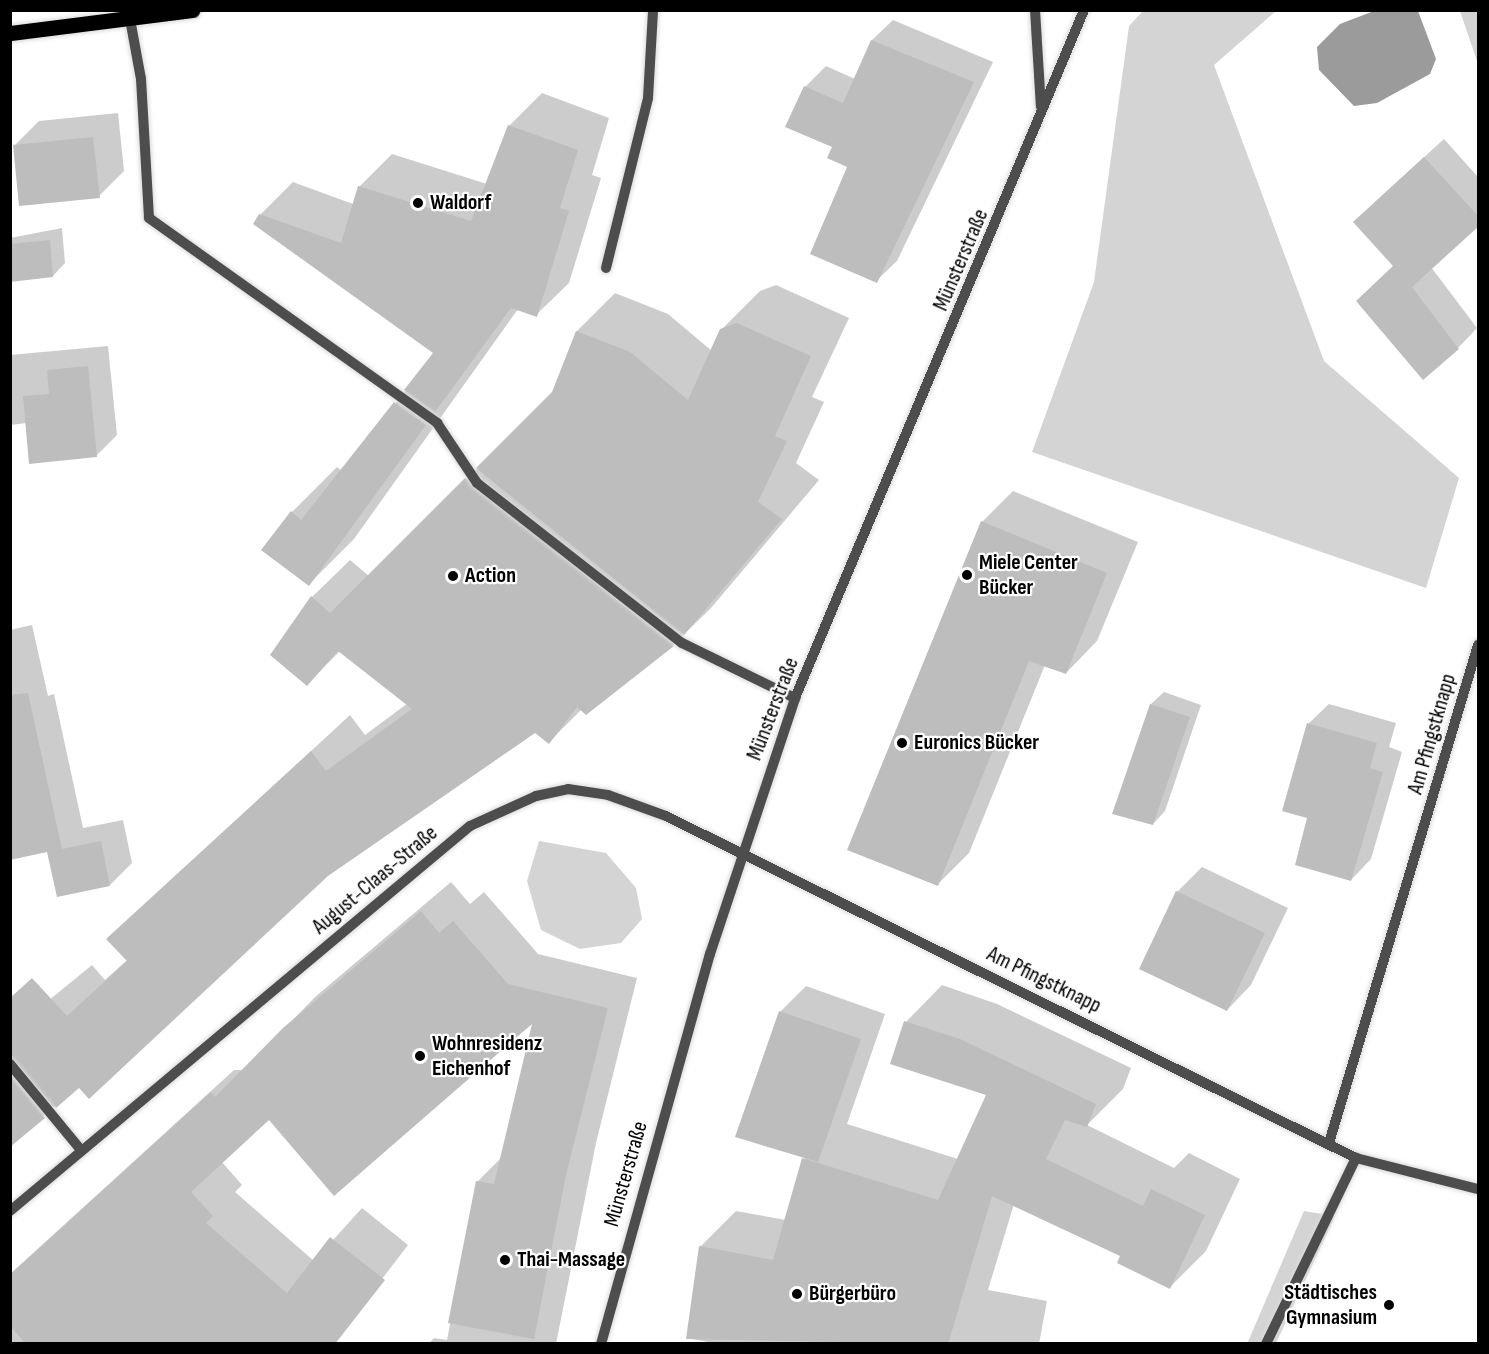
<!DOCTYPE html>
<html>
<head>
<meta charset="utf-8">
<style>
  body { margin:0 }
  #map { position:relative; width:1489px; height:1354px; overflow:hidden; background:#fff; font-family:"Sofia Sans Condensed",sans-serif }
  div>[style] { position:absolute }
  .green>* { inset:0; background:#d4d4d4 }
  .water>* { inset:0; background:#9b9b9b }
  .shadow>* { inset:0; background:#0003 }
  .building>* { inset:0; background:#bdbdbd }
  .roads { filter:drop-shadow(0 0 2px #dbdbdb) drop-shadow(0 0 2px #dbdbdb) }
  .minor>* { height:10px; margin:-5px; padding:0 5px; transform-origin:5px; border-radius:5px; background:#4d4d4d }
  .major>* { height:15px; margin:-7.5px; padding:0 7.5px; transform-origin:7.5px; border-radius:7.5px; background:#000 }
  .dots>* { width:16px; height:16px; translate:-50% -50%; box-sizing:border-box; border:3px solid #fff; border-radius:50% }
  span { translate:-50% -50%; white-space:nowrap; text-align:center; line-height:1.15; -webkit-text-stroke:4.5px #fff; paint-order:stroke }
  .poi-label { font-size:22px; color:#000; font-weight:700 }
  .left { translate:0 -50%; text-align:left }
  .right { translate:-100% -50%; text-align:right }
  .street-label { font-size:22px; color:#000 }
  .frame { position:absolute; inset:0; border:12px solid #000; pointer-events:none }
</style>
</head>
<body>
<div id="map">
  <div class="green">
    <div style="clip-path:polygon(1143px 11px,1276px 11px,1214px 65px,1324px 361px,1459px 478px,1426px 588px,1032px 452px,1094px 282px,1129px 26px)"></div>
    <div style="clip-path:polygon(1460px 11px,1478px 11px,1478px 64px)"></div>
    <div style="clip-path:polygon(539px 841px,606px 853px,636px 888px,642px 919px,621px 943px,580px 949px,541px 930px,527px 881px)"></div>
    <div style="clip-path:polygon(1304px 1211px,1335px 1216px,1276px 1343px,1247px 1344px)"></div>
  </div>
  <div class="water">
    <div style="clip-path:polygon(1374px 11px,1418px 11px,1436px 59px,1430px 74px,1377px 103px,1354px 106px,1319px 70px,1317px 47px,1340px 24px)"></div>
  </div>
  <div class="shadow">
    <div style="clip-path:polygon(893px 20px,993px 62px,897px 261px,876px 281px,849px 167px,805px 87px,826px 66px,855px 79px,872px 40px)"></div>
    <div style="clip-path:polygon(542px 93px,609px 118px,592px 175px,601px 178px,569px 283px,536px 315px,518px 309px,354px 539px,309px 584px,292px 512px,337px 467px,342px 471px,435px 353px,260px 215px,293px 182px,353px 204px,359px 187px,392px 154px,487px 184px,509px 126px)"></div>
    <div style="clip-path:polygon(118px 113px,124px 171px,99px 196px,14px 146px,39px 121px)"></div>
    <div style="clip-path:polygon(1444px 139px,1478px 177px,1478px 224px,1431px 267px,1477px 328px,1458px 348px,1395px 266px,1374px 203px)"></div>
    <div style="clip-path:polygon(62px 228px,65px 263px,53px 276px,10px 281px,10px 238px)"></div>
    <div style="clip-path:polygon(776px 285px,849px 318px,812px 397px,824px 402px,796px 463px,819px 480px,711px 608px,673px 645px,586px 713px,582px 709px,549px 742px,535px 731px,327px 875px,10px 1144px,10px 1032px,92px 965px,105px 980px,127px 960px,108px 939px,350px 715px,365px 735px,408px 703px,340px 651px,307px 684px,312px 597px,350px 560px,369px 576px,553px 393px,577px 331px,615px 293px,668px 314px,712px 351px,721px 330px,760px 291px)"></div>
    <div style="clip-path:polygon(108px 346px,117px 435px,96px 456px,27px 423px,10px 425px,10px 355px)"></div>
    <div style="clip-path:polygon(1013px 491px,1138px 542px,1097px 641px,1066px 673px,1045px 665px,969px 853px,937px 885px,982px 522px)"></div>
    <div style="clip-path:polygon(32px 625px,48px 696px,54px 694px,83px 828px,123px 820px,132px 863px,110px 885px,48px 851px,10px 858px,10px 630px)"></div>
    <div style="clip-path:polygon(1164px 692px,1201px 705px,1165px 811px,1153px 824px,1151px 704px)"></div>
    <div style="clip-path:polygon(1329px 704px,1396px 723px,1389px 747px,1402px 752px,1371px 859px,1351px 880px,1309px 817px,1308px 724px)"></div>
    <div style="clip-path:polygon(1202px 867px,1288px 908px,1251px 985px,1227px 1010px,1177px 892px)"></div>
    <div style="clip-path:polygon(451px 882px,470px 904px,484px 892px,538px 954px,637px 978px,596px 1143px,556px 1344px,428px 1344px,434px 1338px,447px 1340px,478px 1181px,502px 1157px,534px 1020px,269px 1118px,222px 1162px,242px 1185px,235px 1192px,314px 1261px,362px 1208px,408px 1245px,336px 1339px,10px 1344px,10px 1274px,234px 1070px,244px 1070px,315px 997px)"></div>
    <div style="clip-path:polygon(942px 985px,997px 1004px,1131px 1068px,1123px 1089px,1087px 1125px,1174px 1168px,1189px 1153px,1240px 1179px,1206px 1251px,1170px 1287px,1122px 1256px,1014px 1204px,988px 1290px,1047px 1301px,1039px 1344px,717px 1344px,688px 1338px,700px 1247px,736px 1211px,786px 1220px,805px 1157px,780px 1012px,806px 986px,885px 1014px,847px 1124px,958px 1159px,988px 1094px,892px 1063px,906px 1022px)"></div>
  </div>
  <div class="building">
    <div style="clip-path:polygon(871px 40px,974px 82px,877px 283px,810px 254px,847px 167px,827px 158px,832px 147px,785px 127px,804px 86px,843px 103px)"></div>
    <div style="clip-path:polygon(508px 125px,578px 150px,560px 208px,569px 211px,537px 317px,511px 308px,435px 412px,404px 390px,433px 353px,253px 224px,259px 214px,341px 243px,358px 186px,471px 221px)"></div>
    <div style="clip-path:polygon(93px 137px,100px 198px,19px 206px,13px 145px)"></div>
    <div style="clip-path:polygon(1424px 157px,1479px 217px,1479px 226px,1412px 287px,1459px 349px,1423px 380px,1356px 301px,1393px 266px,1353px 222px)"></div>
    <div style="clip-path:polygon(50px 240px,53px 277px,10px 282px,10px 244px)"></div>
    <div style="clip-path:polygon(737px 323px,811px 356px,775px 436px,787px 441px,758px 502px,782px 519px,684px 635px,476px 468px,552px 392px,576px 331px,630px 352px,688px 400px,720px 329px)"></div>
    <div style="clip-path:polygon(88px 366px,97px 457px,29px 464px,23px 396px,49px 394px,47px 370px)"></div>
    <div style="clip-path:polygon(394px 402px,426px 425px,309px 586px,261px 550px,291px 511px,301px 520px)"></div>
    <div style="clip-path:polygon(465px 478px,674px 646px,586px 715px,577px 707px,549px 744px,535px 733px,328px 876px,89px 1099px,79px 1088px,56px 1108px,10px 1057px,10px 998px,32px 978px,67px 1016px,127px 961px,106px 939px,311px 751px,326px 771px,412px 709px,338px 651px,307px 686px,270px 655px,311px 596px,330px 613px)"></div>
    <div style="clip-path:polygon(981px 521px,1107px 573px,1066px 674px,1029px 661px,938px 886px,847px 850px)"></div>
    <div style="clip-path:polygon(28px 693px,62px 849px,101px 841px,110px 886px,57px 897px,47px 852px,10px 860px,10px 695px)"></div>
    <div style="clip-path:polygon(1150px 704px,1190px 717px,1153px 825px,1112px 814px)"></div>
    <div style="clip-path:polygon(1307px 723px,1377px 743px,1370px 768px,1383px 772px,1351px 881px,1295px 865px,1307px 818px,1282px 811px)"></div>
    <div style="clip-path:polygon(1176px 891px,1265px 933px,1227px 1011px,1139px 969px)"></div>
    <div style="clip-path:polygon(421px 911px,439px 933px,453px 921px,508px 984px,608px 1008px,566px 1175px,534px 1339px,448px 1323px,476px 1181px,494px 1184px,532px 1024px,334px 1196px,269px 1120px,191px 1192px,213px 1216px,206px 1223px,287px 1293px,330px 1237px,385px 1280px,335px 1344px,26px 1344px,10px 1326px,10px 1275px,211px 1092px,215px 1097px,283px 1028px)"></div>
    <div style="clip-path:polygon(779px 1011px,861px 1039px,818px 1162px,735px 1137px)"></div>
    <div style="clip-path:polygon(904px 1021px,960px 1039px,1096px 1104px,1087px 1127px,1065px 1120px,1046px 1159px,1143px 1206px,1151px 1189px,1205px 1215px,1170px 1289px,1117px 1263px,1120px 1256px,992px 1196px,948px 1344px,686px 1339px,699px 1246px,773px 1260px,802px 1158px,938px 1200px,986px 1095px,890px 1064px)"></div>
    <div style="clip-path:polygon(10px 1076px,45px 1118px,10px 1147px)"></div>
  </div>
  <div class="roads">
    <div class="minor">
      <div style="left:1035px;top:10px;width:97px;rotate:86.5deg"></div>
      <div style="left:130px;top:19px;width:61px;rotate:79.6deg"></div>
      <div style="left:141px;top:79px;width:139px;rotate:86.7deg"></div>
      <div style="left:149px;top:218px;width:354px;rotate:35.4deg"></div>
      <div style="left:437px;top:423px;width:72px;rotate:56.3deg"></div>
      <div style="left:477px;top:483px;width:260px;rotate:38deg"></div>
      <div style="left:682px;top:643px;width:126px;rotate:26deg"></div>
      <div style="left:606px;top:268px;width:175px;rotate:-76.1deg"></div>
      <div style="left:648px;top:98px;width:88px;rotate:-86.7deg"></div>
      <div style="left:10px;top:1064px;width:112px;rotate:50.5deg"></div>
      <div style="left:1329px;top:1143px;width:520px;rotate:-73.34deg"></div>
      <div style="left:10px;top:1211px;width:600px;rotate:-39.93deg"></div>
      <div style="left:470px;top:826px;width:72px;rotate:-24.4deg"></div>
      <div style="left:536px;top:796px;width:33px;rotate:-12deg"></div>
      <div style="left:568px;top:789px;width:40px;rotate:8.5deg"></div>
      <div style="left:608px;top:795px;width:62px;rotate:19.9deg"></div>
      <div style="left:666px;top:816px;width:770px;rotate:26.37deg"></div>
      <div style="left:1356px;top:1158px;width:126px;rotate:14.3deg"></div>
      <div style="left:601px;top:1344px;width:405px;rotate:-74.4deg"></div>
      <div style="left:710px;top:954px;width:270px;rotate:-71.6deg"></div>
      <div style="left:795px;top:698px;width:746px;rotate:-67.21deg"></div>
      <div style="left:1266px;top:1344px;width:207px;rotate:-64.2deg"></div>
    </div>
    <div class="major">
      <div style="left:10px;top:33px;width:184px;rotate:-7.2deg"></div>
    </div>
  </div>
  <div class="dots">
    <div style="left:418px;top:203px;background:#000"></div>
    <div style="left:967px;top:575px;background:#000"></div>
    <div style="left:453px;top:576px;background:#000"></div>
    <div style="left:902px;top:743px;background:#000"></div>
    <div style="left:420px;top:1056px;background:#000"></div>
    <div style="left:505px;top:1260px;background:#000"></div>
    <div style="left:797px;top:1294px;background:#000"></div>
    <div style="left:1389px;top:1305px;background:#000"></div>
  </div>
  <div class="poi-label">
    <span class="left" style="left:430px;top:203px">Waldorf</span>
    <span class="left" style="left:979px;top:575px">Miele Center<br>Bücker</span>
    <span class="left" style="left:465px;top:576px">Action</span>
    <span class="left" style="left:914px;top:743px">Euronics Bücker</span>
    <span class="left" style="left:432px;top:1056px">Wohnresidenz<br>Eichenhof</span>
    <span class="left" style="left:517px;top:1260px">Thai-Massage</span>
    <span class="right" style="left:1377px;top:1305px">Städtisches<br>Gymnasium</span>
    <span class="left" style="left:809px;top:1294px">Bürgerbüro</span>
  </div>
  <div class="street-label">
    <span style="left:961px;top:260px;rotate:-67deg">Münsterstraße</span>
    <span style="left:773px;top:709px;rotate:-69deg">Münsterstraße</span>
    <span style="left:1432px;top:734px;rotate:-74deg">Am Pfingstknapp</span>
    <span style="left:375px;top:880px;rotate:-40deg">August-Claas-Straße</span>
    <span style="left:1044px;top:980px;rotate:26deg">Am Pfingstknapp</span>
    <span style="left:626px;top:1174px;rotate:-74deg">Münsterstraße</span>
  </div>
  <div class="frame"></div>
</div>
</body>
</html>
